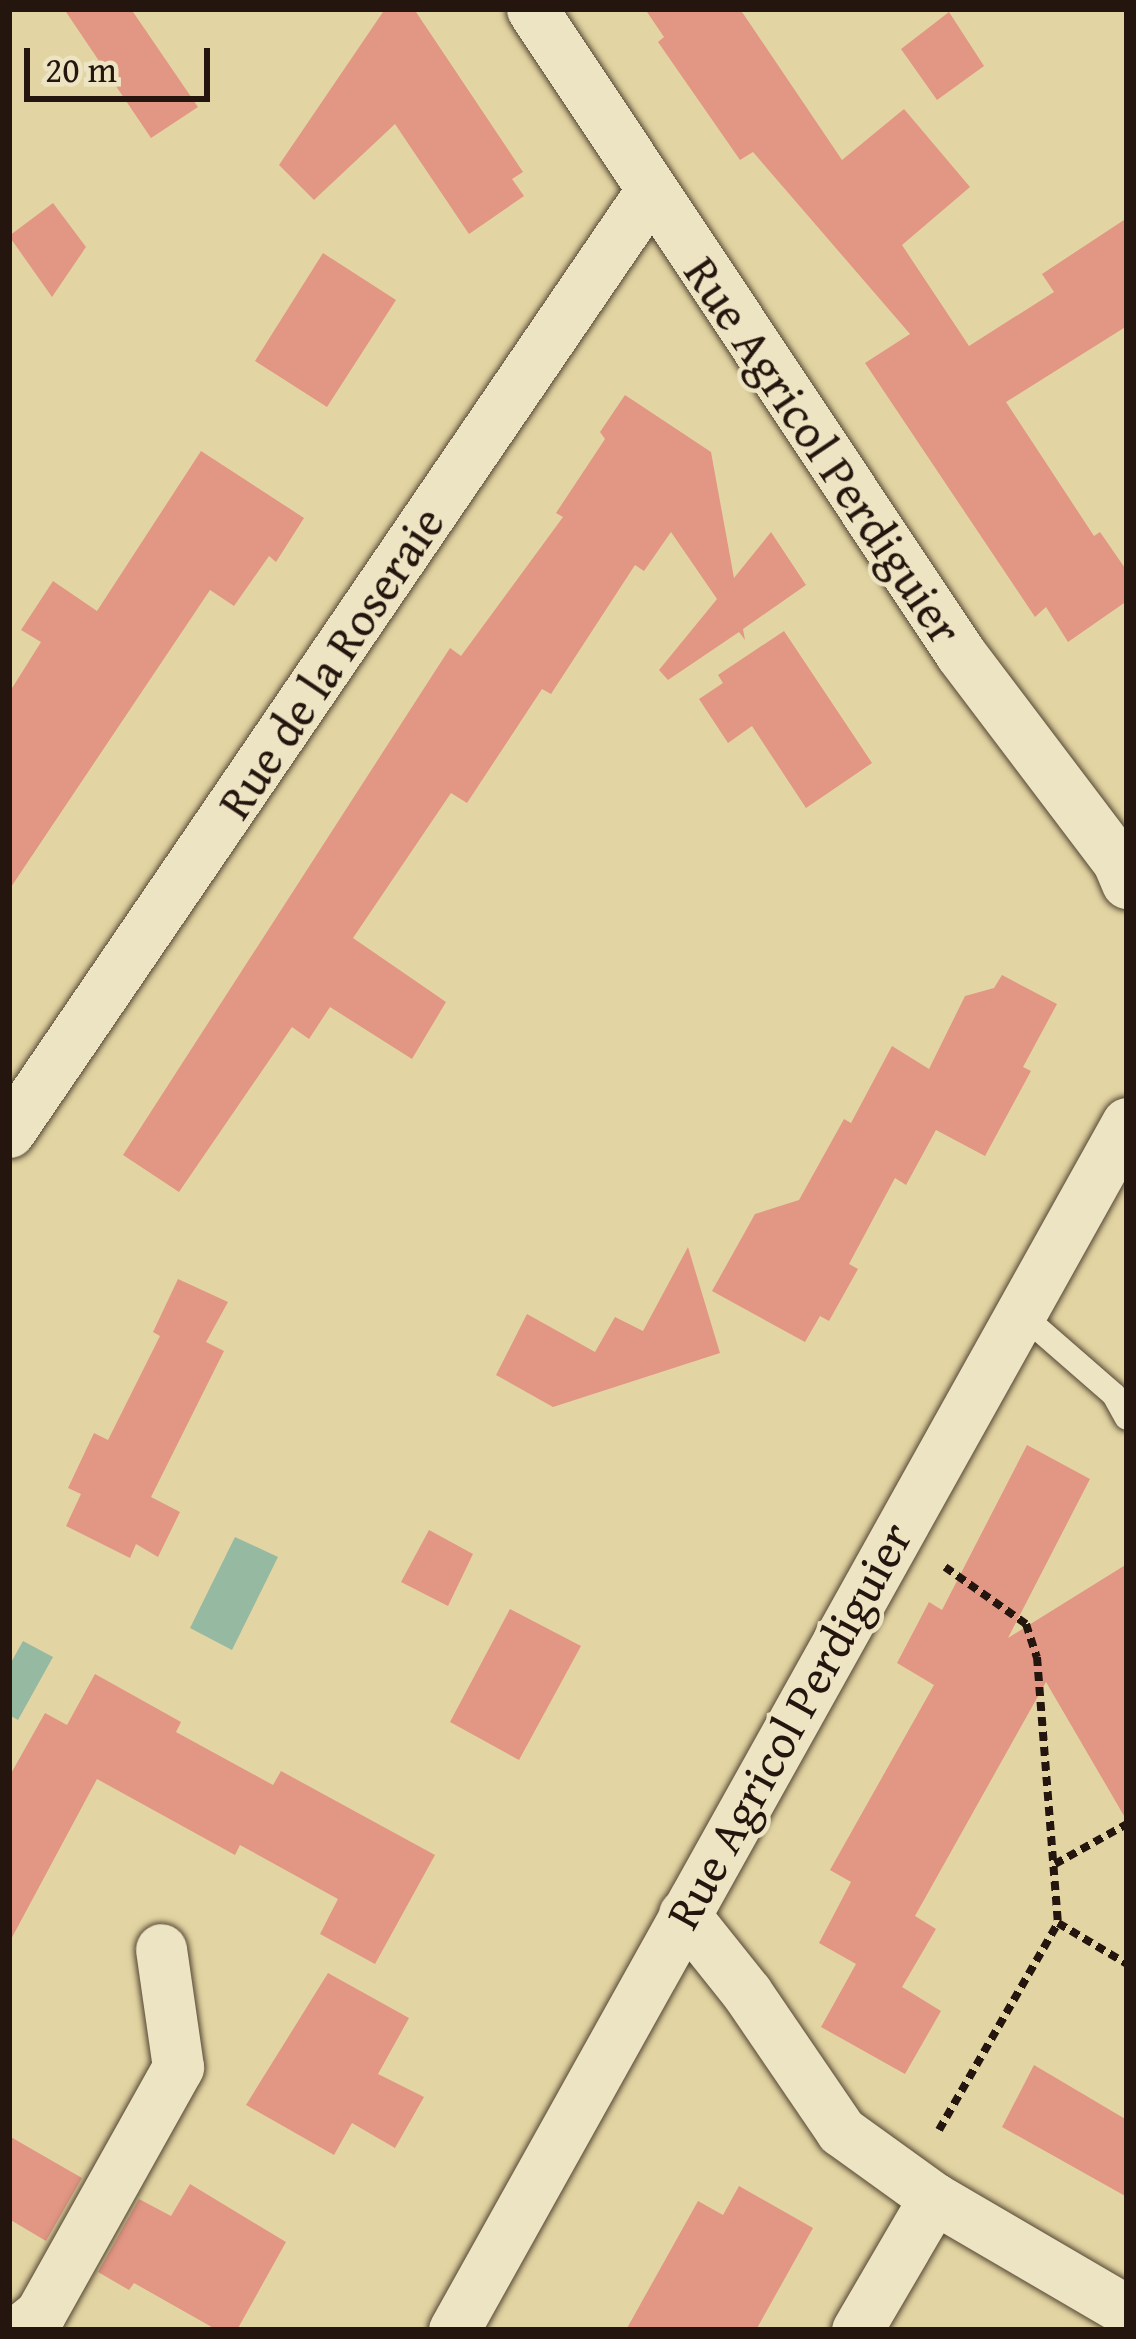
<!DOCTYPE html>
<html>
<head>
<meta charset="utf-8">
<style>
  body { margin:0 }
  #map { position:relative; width:1136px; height:2339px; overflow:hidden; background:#e3d5a3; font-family:"Gentium Book Plus",serif }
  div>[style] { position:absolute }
  .water>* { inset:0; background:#96b9a2 }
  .building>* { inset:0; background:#e29684 }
  .path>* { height:8px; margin-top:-4px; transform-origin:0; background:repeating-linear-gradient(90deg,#24160e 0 9px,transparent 0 15px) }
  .roads { filter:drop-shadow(0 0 3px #544633) drop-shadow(0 0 3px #544633) }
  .lane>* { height:24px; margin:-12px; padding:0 12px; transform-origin:12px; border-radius:12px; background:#ede4c3 }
  .street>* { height:51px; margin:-25.5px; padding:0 25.5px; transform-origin:25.5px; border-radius:25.5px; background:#ede4c3 }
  span { translate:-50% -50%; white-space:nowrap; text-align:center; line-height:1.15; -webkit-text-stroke:9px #ede4c3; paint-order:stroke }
  .street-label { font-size:48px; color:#24160e }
  .frame { position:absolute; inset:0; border:12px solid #24160e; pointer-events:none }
  .scale { position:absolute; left:24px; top:48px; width:186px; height:54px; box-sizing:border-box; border:6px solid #24160e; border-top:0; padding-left:15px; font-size:36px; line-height:42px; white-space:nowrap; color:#24160e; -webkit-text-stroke:9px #ede4c3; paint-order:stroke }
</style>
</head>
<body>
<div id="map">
  <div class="water">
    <div style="clip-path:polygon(235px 1537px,278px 1557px,232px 1650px,190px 1628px)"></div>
    <div style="clip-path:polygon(23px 1641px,53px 1657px,18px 1720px,9px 1715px,9px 1666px)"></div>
  </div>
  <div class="building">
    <div style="clip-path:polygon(64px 9px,131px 9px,198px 107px,151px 138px)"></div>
    <div style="clip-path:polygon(385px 9px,414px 9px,523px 172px,512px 179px,524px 196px,469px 234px,395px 124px,314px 200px,279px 165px)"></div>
    <div style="clip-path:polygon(645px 9px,740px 9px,842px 160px,904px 109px,970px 187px,902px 245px,969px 346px,1054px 292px,1042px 274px,1127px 218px,1127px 326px,1006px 402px,1094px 536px,1100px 532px,1127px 571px,1127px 601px,1068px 642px,1046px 607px,1035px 617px,865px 363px,910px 334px,753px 152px,740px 160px,658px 42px,664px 37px)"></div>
    <div style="clip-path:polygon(949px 12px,984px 66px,937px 100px,901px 49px)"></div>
    <div style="clip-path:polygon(53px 203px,86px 247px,52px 297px,9px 236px)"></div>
    <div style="clip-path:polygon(323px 253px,396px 300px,327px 407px,255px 361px)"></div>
    <div style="clip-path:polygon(625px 395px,711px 452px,734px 578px,771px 532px,806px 585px,743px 629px,745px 640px,739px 632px,668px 680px,659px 670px,717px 599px,671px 532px,644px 571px,635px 565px,551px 694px,542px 689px,467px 803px,451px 793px,353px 938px,446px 1002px,412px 1059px,330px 1007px,309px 1039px,292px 1027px,179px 1192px,123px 1155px,450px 648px,461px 656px,563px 517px,556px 513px,605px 439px,600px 432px)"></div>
    <div style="clip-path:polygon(201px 451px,304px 518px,276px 562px,269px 556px,234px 606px,210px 590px,9px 890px,9px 693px,41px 642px,21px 630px,53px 581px,97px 611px)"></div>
    <div style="clip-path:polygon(784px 631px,872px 763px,806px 808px,752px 726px,728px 743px,699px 699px,723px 683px,718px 675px)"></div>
    <div style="clip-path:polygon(1002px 975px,1057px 1004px,1023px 1067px,1031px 1071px,985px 1156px,936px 1130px,906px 1185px,895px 1178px,849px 1264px,858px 1269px,829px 1321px,820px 1316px,805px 1342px,712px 1291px,755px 1214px,799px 1200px,844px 1119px,851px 1123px,892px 1046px,929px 1069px,965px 996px,994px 988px)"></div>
    <div style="clip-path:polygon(688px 1247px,720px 1353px,553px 1407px,496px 1375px,527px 1314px,595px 1352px,615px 1317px,643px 1331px)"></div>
    <div style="clip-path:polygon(178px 1279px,228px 1302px,206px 1342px,224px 1351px,151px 1497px,180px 1512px,158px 1557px,136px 1544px,130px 1558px,66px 1526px,81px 1494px,68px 1488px,94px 1433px,108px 1440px,160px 1336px,153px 1332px)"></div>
    <div style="clip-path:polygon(1027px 1445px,1090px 1479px,1008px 1638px,1127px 1564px,1127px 1821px,1046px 1682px,915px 1916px,936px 1929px,902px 1987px,941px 2011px,905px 2074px,821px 2027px,856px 1964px,819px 1943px,851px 1882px,830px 1870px,934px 1685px,897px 1663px,929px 1602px,942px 1610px)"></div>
    <div style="clip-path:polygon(429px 1530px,473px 1554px,448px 1606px,401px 1582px)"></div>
    <div style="clip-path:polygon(510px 1609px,581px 1646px,519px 1760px,450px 1722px)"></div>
    <div style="clip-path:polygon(95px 1674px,181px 1722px,176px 1732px,273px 1785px,281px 1771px,435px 1855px,375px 1964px,320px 1934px,338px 1899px,240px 1845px,235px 1855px,97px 1779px,9px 1943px,9px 1777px,45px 1713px,67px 1725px)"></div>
    <div style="clip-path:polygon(328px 1973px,409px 2018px,378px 2074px,424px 2097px,395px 2148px,352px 2123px,334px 2155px,246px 2105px)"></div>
    <div style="clip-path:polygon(1034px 2065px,1127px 2120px,1127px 2197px,1002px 2127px)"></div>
    <div style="clip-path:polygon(9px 2136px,82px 2178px,46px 2241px,9px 2219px)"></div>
    <div style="clip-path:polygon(190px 2184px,286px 2242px,237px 2330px,217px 2330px,134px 2283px,129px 2290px,98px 2272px,139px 2199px,171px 2216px)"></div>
    <div style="clip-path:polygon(739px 2186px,813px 2228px,756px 2330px,626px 2330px,698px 2201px,723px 2215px)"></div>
  </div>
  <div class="path">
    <div style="left:945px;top:1567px;width:99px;rotate:35.1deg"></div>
    <div style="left:1026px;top:1624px;width:35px;rotate:72deg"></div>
    <div style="left:1037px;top:1657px;width:267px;rotate:85.5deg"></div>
    <div style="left:1058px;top:1923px;width:80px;rotate:30.7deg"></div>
    <div style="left:1055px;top:1864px;width:82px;rotate:-29.1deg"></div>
    <div style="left:939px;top:2130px;width:239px;rotate:-60.1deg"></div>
  </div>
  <div class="roads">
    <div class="lane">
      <div style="left:1019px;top:1312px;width:126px;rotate:41.1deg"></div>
      <div style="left:1114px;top:1395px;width:26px;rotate:61deg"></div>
    </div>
    <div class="street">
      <div style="left:532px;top:9px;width:773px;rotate:56.39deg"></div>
      <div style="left:960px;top:653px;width:262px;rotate:52.9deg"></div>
      <div style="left:1118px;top:862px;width:23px;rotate:67deg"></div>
      <div style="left:9px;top:1132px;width:1138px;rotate:-55.71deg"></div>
      <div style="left:684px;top:1914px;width:101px;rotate:51.4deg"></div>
      <div style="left:747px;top:1993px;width:167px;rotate:55.7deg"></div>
      <div style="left:841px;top:2131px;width:115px;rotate:35.8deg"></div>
      <div style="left:934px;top:2198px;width:224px;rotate:30.3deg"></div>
      <div style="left:20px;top:2330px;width:26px;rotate:-39deg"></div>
      <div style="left:40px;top:2314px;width:283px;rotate:-60.8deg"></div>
      <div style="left:178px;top:2067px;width:119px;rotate:-98.2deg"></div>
      <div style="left:454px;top:2330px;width:1382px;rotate:-60.86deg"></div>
      <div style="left:857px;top:2330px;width:153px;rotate:-59.7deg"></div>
    </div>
  </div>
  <div class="street-label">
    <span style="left:824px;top:450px;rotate:56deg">Rue Agricol Perdiguier</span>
    <span style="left:330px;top:662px;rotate:-56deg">Rue de la Roseraie</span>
    <span style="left:788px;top:1725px;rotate:-61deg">Rue Agricol Perdiguier</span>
  </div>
  <div class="frame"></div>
  <div class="scale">20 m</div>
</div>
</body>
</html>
